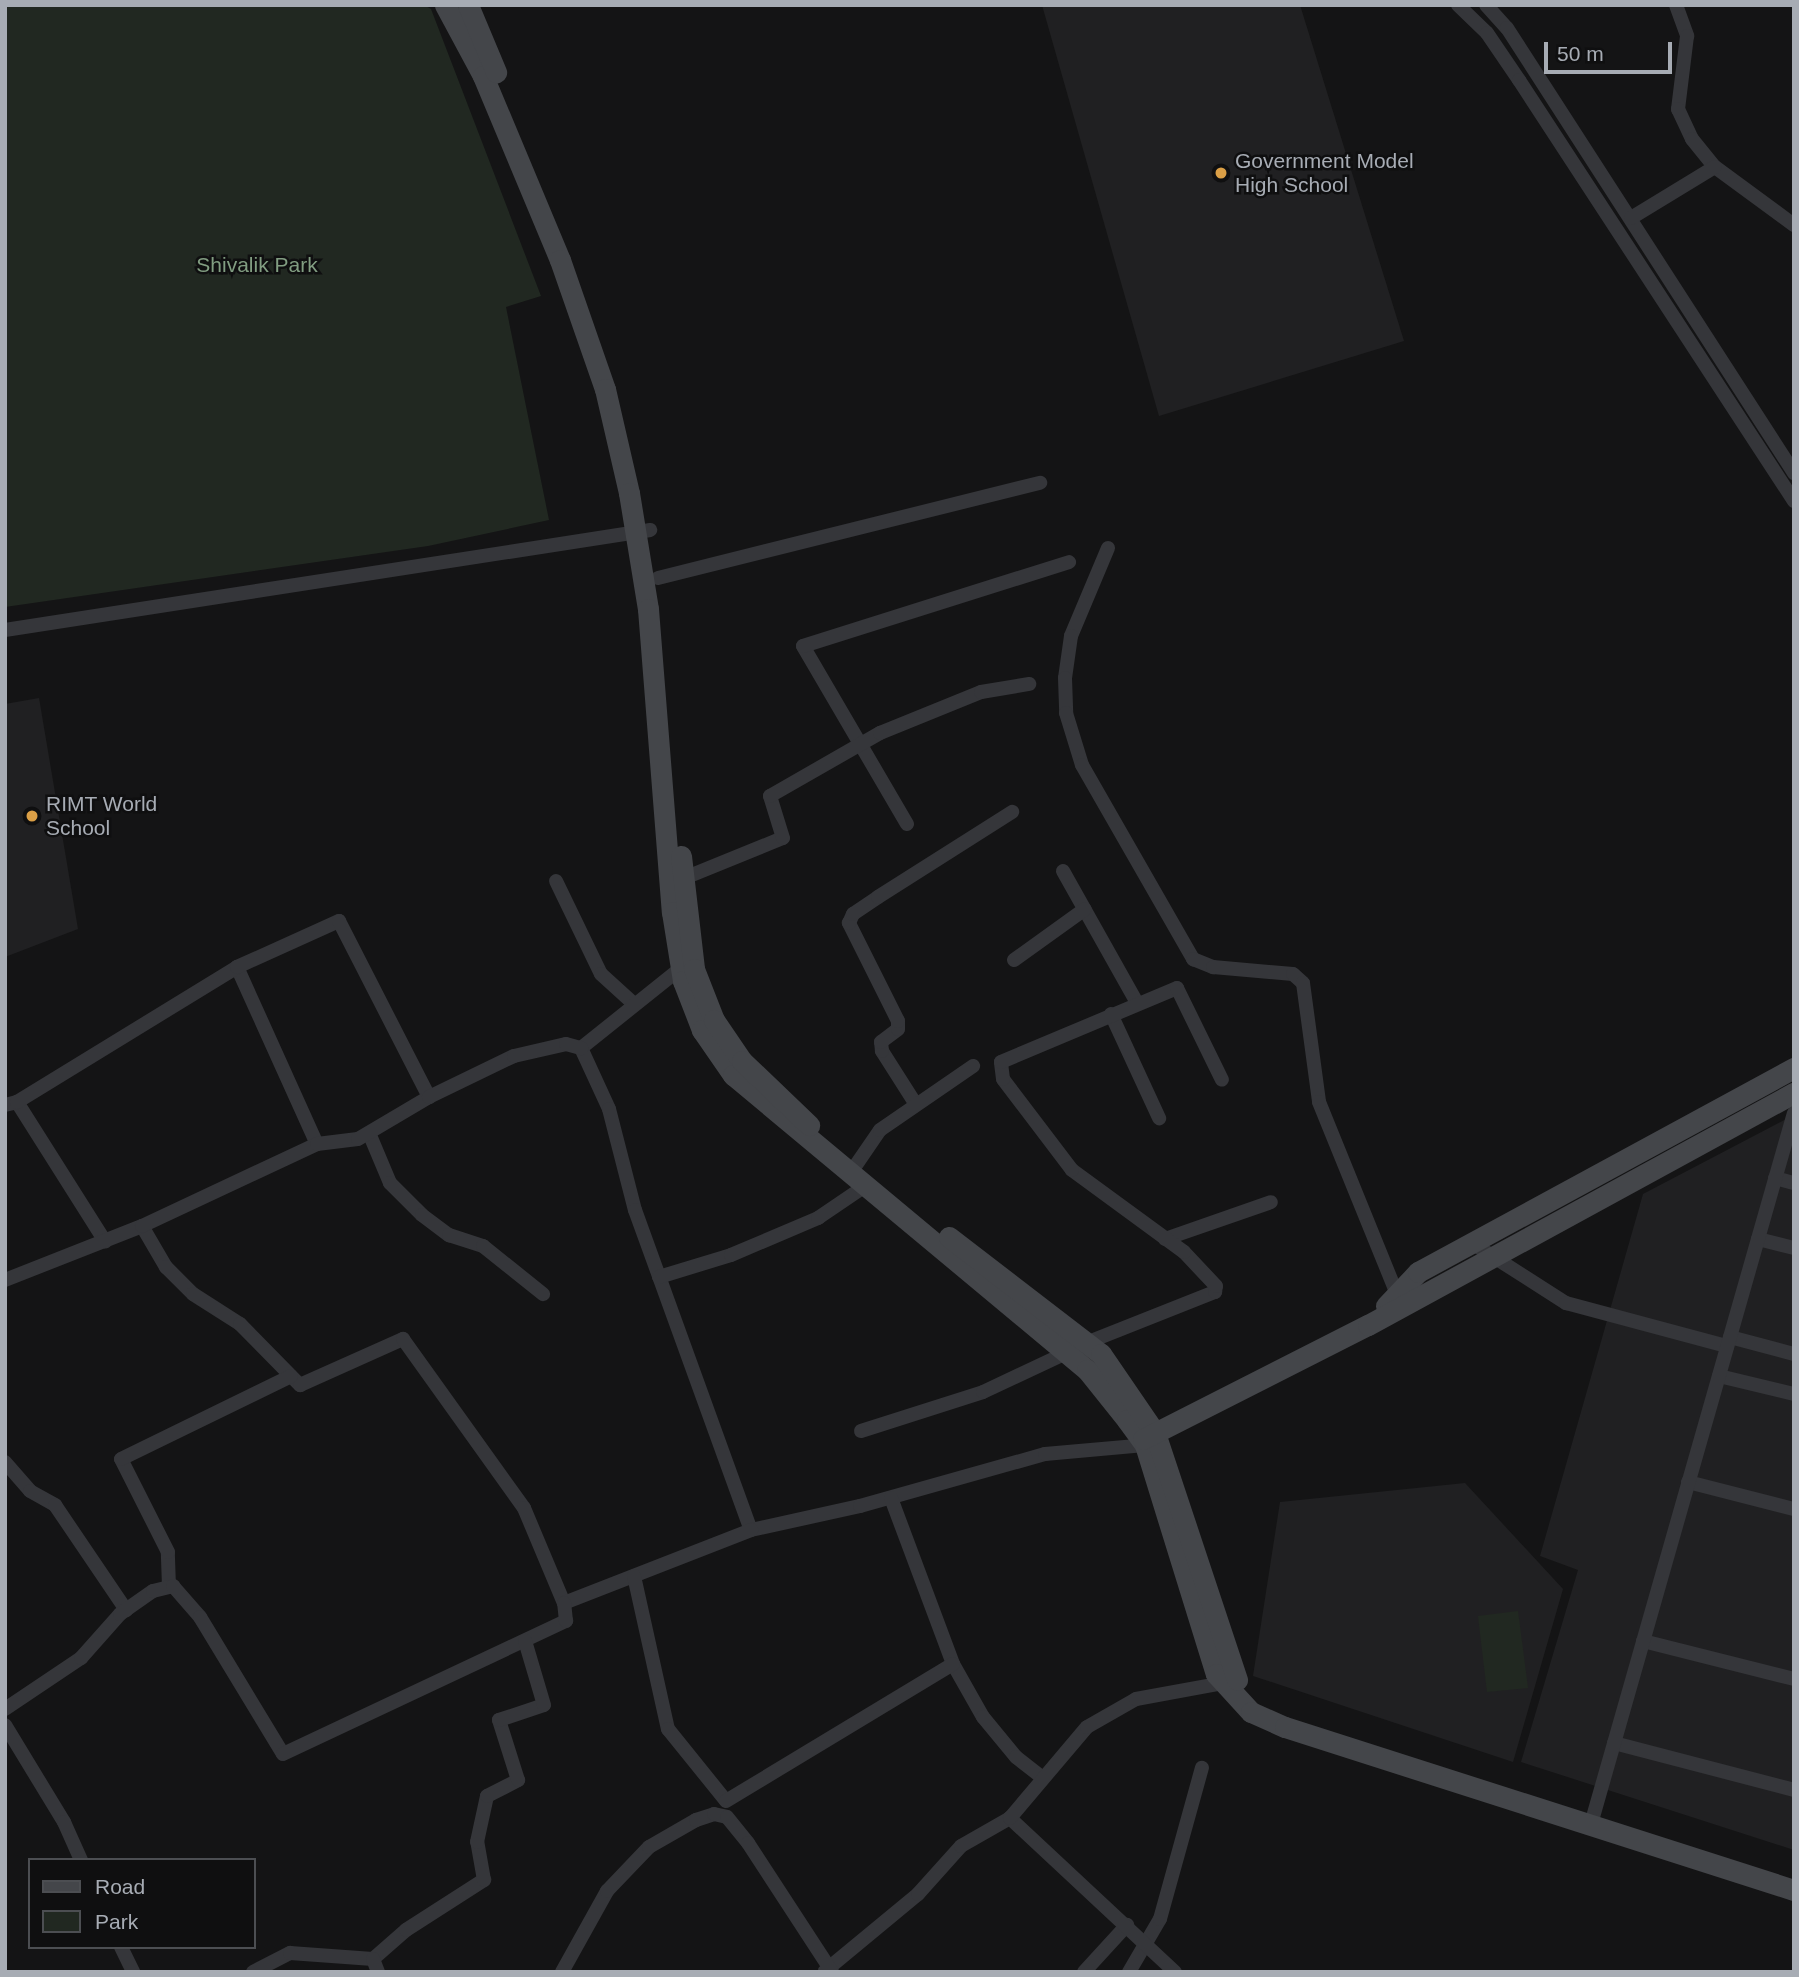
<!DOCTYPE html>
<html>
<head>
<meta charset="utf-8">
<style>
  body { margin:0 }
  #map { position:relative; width:1799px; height:1977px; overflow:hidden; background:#141415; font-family:Arial,sans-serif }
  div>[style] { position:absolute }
  .built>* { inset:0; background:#202022 }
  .green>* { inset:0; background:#212821 }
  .street>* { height:14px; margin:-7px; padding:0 7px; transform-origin:7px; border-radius:7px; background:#35363a }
  .secondary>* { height:21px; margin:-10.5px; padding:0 10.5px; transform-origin:10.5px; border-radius:10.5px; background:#44464a }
  .dots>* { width:19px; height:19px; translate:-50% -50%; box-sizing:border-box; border:4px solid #0f0f10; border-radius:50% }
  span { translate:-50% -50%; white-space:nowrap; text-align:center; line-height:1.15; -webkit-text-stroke:5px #0f0f10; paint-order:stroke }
  .poi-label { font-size:21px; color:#a7acb4 }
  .left { translate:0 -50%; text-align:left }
  .park-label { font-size:21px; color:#819d81 }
  .frame { position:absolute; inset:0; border:7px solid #a7acb4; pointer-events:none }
  .legend { position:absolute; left:28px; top:1858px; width:228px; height:91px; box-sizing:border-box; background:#0f0f10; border:2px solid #4c4e52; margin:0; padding:9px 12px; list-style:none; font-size:21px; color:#a7acb4 }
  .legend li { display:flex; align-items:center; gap:14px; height:35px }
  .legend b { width:35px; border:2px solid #4c4e52 }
  .scale { position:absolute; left:1544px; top:42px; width:128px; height:32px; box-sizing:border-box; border:4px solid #a7acb4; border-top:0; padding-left:9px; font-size:21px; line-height:24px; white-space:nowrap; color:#a7acb4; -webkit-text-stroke:5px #0f0f10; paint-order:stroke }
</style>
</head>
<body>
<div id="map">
  <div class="built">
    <div style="clip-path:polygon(1042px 5px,1300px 5px,1404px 341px,1159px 416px)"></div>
    <div style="clip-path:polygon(39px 698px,78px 929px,5px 957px,5px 704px)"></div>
    <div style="clip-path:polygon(1794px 1115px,1794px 1850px,1521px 1762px,1578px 1570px,1540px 1556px,1643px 1194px)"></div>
    <div style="clip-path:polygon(1465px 1483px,1563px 1589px,1513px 1762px,1253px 1676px,1280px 1502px)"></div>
  </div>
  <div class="green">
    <div style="clip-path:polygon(5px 5px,424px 5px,431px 9px,541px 296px,506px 307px,549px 520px,428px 546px,5px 607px)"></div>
    <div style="clip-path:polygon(1518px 1611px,1528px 1688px,1487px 1692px,1478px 1616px)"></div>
  </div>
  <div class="street">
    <div style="left:1458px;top:5px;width:40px;rotate:44deg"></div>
    <div style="left:1487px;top:33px;width:57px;rotate:55.8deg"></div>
    <div style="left:1519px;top:80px;width:503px;rotate:56.85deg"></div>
    <div style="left:1486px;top:5px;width:31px;rotate:48deg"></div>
    <div style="left:1507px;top:28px;width:530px;rotate:57.18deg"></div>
    <div style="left:1676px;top:5px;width:33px;rotate:70deg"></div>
    <div style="left:1687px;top:36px;width:74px;rotate:97deg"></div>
    <div style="left:1678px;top:109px;width:33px;rotate:65deg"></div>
    <div style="left:1692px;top:139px;width:36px;rotate:51deg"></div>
    <div style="left:1715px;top:167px;width:98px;rotate:36.3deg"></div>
    <div style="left:1631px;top:218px;width:98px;rotate:-31.3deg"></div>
    <div style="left:1108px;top:548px;width:95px;rotate:112.8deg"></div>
    <div style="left:1071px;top:636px;width:42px;rotate:98.1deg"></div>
    <div style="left:1065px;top:678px;width:35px;rotate:88deg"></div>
    <div style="left:1066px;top:713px;width:54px;rotate:72.9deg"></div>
    <div style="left:1082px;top:765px;width:224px;rotate:60.2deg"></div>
    <div style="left:1193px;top:959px;width:22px;rotate:22deg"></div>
    <div style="left:1213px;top:967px;width:80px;rotate:5deg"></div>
    <div style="left:1293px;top:974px;width:13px;rotate:42deg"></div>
    <div style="left:1303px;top:983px;width:120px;rotate:82.3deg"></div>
    <div style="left:1319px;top:1102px;width:207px;rotate:67.9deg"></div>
    <div style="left:658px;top:578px;width:394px;rotate:-14deg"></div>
    <div style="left:5px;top:630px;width:653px;rotate:-8.81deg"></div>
    <div style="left:907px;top:824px;width:206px;rotate:-120.3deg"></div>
    <div style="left:803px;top:646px;width:279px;rotate:-17.5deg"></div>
    <div style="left:1063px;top:871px;width:151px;rotate:60.7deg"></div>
    <div style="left:556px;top:881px;width:103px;rotate:64.2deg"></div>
    <div style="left:601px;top:974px;width:45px;rotate:42.3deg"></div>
    <div style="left:677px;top:881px;width:114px;rotate:-22.1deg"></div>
    <div style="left:783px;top:838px;width:44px;rotate:-107.2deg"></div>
    <div style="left:770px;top:796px;width:127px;rotate:-29.8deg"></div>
    <div style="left:880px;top:733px;width:109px;rotate:-22.1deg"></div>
    <div style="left:981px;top:692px;width:49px;rotate:-9.5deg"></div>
    <div style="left:1014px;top:960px;width:87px;rotate:-35.7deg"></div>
    <div style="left:237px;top:967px;width:194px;rotate:65.7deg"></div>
    <div style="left:681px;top:968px;width:128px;rotate:141.3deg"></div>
    <div style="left:581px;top:1048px;width:67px;rotate:65.3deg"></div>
    <div style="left:609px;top:1109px;width:104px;rotate:75.6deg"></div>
    <div style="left:635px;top:1210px;width:340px;rotate:70.1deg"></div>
    <div style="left:751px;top:1530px;width:112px;rotate:-12.4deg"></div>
    <div style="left:860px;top:1506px;width:192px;rotate:-15.7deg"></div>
    <div style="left:1045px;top:1454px;width:100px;rotate:-5.1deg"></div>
    <div style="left:1111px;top:1014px;width:115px;rotate:65.2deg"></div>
    <div style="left:17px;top:1102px;width:165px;rotate:57.7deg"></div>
    <div style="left:915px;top:1103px;width:62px;rotate:-122.4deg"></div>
    <div style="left:882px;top:1051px;width:9px;rotate:-96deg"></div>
    <div style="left:881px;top:1042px;width:21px;rotate:-37deg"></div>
    <div style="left:898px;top:1029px;width:8px;rotate:-90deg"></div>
    <div style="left:898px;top:1021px;width:110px;rotate:-116.6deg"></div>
    <div style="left:849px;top:923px;width:10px;rotate:-66deg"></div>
    <div style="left:853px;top:914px;width:30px;rotate:-34deg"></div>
    <div style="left:878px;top:897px;width:159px;rotate:-32.4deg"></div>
    <div style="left:5px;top:1105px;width:12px;rotate:-14deg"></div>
    <div style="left:17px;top:1102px;width:258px;rotate:-31.5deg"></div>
    <div style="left:237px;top:967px;width:112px;rotate:-24.3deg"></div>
    <div style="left:339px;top:921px;width:198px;rotate:62.9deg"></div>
    <div style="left:369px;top:1133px;width:54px;rotate:67.2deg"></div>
    <div style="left:390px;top:1183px;width:45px;rotate:45deg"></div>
    <div style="left:422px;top:1215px;width:34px;rotate:37deg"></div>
    <div style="left:449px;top:1235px;width:36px;rotate:18deg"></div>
    <div style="left:483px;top:1246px;width:77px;rotate:38.7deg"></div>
    <div style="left:856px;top:1165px;width:42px;rotate:-55.6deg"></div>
    <div style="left:880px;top:1130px;width:113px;rotate:-34.5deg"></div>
    <div style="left:1775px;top:1178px;width:20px;rotate:15deg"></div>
    <div style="left:142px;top:1226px;width:48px;rotate:59.7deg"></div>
    <div style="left:166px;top:1267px;width:38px;rotate:45deg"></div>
    <div style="left:193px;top:1294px;width:56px;rotate:32.6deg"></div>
    <div style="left:240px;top:1324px;width:86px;rotate:45.5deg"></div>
    <div style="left:300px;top:1385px;width:113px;rotate:-24.1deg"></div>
    <div style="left:403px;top:1339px;width:208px;rotate:54.4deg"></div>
    <div style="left:524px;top:1508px;width:103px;rotate:67.2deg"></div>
    <div style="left:564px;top:1603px;width:201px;rotate:-21.3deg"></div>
    <div style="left:1165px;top:1239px;width:112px;rotate:-19.2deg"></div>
    <div style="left:1758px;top:1239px;width:37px;rotate:14deg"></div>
    <div style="left:1472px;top:1243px;width:112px;rotate:32.6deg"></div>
    <div style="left:1566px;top:1303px;width:167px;rotate:15deg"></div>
    <div style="left:659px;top:1277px;width:75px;rotate:-17deg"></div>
    <div style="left:731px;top:1255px;width:95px;rotate:-23deg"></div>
    <div style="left:818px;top:1218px;width:57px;rotate:-34.2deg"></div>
    <div style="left:5px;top:1280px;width:147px;rotate:-21.5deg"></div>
    <div style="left:142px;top:1226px;width:193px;rotate:-25.1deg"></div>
    <div style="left:317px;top:1144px;width:41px;rotate:-7deg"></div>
    <div style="left:358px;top:1139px;width:82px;rotate:-30.6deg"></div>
    <div style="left:429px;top:1097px;width:94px;rotate:-25.8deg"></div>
    <div style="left:514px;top:1056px;width:53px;rotate:-13deg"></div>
    <div style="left:566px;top:1044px;width:16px;rotate:15deg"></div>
    <div style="left:1730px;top:1337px;width:66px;rotate:14.9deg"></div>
    <div style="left:1086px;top:1343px;width:139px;rotate:-21.6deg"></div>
    <div style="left:1215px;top:1292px;width:6px;rotate:-81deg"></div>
    <div style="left:1216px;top:1286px;width:47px;rotate:-133.3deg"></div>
    <div style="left:1184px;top:1252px;width:139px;rotate:-143.8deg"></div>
    <div style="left:1072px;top:1170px;width:114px;rotate:-127.2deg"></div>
    <div style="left:1003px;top:1079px;width:17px;rotate:-97deg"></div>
    <div style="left:1001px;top:1062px;width:191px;rotate:-22.8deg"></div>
    <div style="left:1177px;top:988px;width:102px;rotate:63.9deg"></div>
    <div style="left:1719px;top:1376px;width:77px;rotate:13.5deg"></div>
    <div style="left:861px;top:1431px;width:128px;rotate:-17.7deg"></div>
    <div style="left:983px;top:1392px;width:92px;rotate:-25.2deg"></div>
    <div style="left:5px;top:1462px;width:38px;rotate:49deg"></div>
    <div style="left:30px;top:1491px;width:29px;rotate:29deg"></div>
    <div style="left:55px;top:1505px;width:127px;rotate:55.9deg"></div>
    <div style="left:1688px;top:1482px;width:109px;rotate:14.3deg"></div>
    <div style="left:891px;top:1498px;width:177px;rotate:69.5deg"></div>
    <div style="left:953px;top:1664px;width:61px;rotate:60.5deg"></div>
    <div style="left:983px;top:1717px;width:52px;rotate:50.5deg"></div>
    <div style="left:1016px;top:1757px;width:34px;rotate:38deg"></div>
    <div style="left:634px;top:1576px;width:157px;rotate:77.5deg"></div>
    <div style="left:668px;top:1729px;width:92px;rotate:51.1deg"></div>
    <div style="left:726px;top:1801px;width:265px;rotate:-31.1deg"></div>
    <div style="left:169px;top:1587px;width:35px;rotate:-92deg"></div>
    <div style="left:168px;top:1552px;width:104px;rotate:-116.8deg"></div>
    <div style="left:121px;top:1459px;width:189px;rotate:-26deg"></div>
    <div style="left:1643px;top:1641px;width:156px;rotate:14.1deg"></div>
    <div style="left:5px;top:1709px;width:92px;rotate:-33.9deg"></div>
    <div style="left:81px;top:1658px;width:59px;rotate:-48.4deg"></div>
    <div style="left:120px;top:1614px;width:40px;rotate:-34.9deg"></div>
    <div style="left:153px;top:1591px;width:21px;rotate:-14deg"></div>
    <div style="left:173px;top:1586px;width:41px;rotate:48.9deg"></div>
    <div style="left:200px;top:1617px;width:160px;rotate:58.8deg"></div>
    <div style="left:283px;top:1754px;width:313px;rotate:-25.2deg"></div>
    <div style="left:566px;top:1621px;width:18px;rotate:-96deg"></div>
    <div style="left:5px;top:1725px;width:114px;rotate:58.7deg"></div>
    <div style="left:64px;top:1822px;width:42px;rotate:65.9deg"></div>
    <div style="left:1614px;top:1743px;width:186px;rotate:14.6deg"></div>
    <div style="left:1591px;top:1824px;width:739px;rotate:-74.07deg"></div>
    <div style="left:121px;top:1947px;width:28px;rotate:64deg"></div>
    <div style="left:373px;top:1959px;width:44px;rotate:-41.3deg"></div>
    <div style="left:406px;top:1930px;width:93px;rotate:-32.7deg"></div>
    <div style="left:484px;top:1880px;width:39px;rotate:-100deg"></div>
    <div style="left:477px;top:1842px;width:47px;rotate:-77.7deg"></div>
    <div style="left:487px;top:1796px;width:35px;rotate:-27deg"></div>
    <div style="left:518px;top:1780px;width:63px;rotate:-107.6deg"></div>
    <div style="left:499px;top:1720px;width:47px;rotate:-18.4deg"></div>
    <div style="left:544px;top:1705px;width:67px;rotate:-106.5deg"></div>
    <div style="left:825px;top:1971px;width:121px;rotate:-39.6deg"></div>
    <div style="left:918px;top:1894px;width:64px;rotate:-48.1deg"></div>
    <div style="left:961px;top:1846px;width:56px;rotate:-29.7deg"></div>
    <div style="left:253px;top:1972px;width:42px;rotate:-27.2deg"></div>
    <div style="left:290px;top:1953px;width:83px;rotate:4.1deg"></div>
    <div style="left:373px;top:1959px;width:14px;rotate:69deg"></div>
    <div style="left:562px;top:1972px;width:93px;rotate:-60.9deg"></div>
    <div style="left:607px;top:1891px;width:61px;rotate:-46.3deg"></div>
    <div style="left:649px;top:1847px;width:54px;rotate:-29.9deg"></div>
    <div style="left:696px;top:1820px;width:19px;rotate:-18deg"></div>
    <div style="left:714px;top:1814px;width:13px;rotate:13deg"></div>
    <div style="left:727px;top:1817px;width:33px;rotate:51deg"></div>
    <div style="left:748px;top:1843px;width:154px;rotate:56.9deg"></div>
    <div style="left:1084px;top:1972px;width:64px;rotate:-47.5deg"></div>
    <div style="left:1129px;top:1972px;width:61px;rotate:-59.7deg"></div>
    <div style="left:1160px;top:1919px;width:157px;rotate:-74.5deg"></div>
    <div style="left:1175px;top:1972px;width:226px;rotate:-137deg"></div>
    <div style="left:1010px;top:1818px;width:119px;rotate:-49.8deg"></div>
    <div style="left:1087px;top:1727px;width:56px;rotate:-29.7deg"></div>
    <div style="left:1136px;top:1699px;width:95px;rotate:-10.4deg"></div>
  </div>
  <div class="secondary">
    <div style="left:445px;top:5px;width:81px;rotate:61.8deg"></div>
    <div style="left:483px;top:76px;width:199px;rotate:67.3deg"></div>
    <div style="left:560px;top:260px;width:137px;rotate:70.8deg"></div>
    <div style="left:605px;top:389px;width:107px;rotate:77deg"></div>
    <div style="left:629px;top:493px;width:118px;rotate:80.7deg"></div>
    <div style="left:648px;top:609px;width:304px;rotate:85.5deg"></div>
    <div style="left:672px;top:912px;width:70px;rotate:80.9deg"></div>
    <div style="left:683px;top:981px;width:53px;rotate:68.8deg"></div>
    <div style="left:702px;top:1030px;width:55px;rotate:55.4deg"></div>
    <div style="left:733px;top:1075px;width:461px;rotate:39.8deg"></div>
    <div style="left:1087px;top:1370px;width:64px;rotate:51.3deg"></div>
    <div style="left:1127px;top:1420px;width:31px;rotate:54deg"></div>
    <div style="left:1145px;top:1445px;width:240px;rotate:72.8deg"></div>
    <div style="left:1216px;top:1674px;width:52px;rotate:47.4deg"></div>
    <div style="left:1251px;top:1712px;width:37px;rotate:24deg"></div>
    <div style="left:1285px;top:1727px;width:534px;rotate:17.76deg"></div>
    <div style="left:468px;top:5px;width:73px;rotate:67.3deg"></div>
    <div style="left:681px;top:856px;width:114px;rotate:83.4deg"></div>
    <div style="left:694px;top:969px;width:55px;rotate:68.6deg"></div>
    <div style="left:714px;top:1020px;width:50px;rotate:55.7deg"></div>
    <div style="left:742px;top:1061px;width:93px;rotate:43.7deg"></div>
    <div style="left:949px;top:1237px;width:192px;rotate:37.6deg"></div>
    <div style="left:1101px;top:1354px;width:96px;rotate:55.6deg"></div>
    <div style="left:1155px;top:1433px;width:260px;rotate:71.6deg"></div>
    <div style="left:1386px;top:1306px;width:47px;rotate:-46.7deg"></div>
    <div style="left:1418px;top:1272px;width:428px;rotate:-28.5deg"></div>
    <div style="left:1143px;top:1439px;width:252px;rotate:-26.9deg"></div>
    <div style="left:1368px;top:1325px;width:485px;rotate:-28.6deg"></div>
  </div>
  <div class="dots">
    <div style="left:1221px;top:173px;background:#db9f46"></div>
    <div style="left:32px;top:816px;background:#db9f46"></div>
  </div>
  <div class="poi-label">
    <span class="left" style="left:1235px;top:173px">Government Model<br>High School</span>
    <span class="left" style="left:46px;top:816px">RIMT World<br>School</span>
  </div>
  <div class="park-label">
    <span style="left:257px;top:265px">Shivalik Park</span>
  </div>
  <div class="frame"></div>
  <ul class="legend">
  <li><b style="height:9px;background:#44464a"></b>Road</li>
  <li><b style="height:19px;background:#212821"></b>Park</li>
  </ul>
  <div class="scale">50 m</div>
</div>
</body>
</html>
